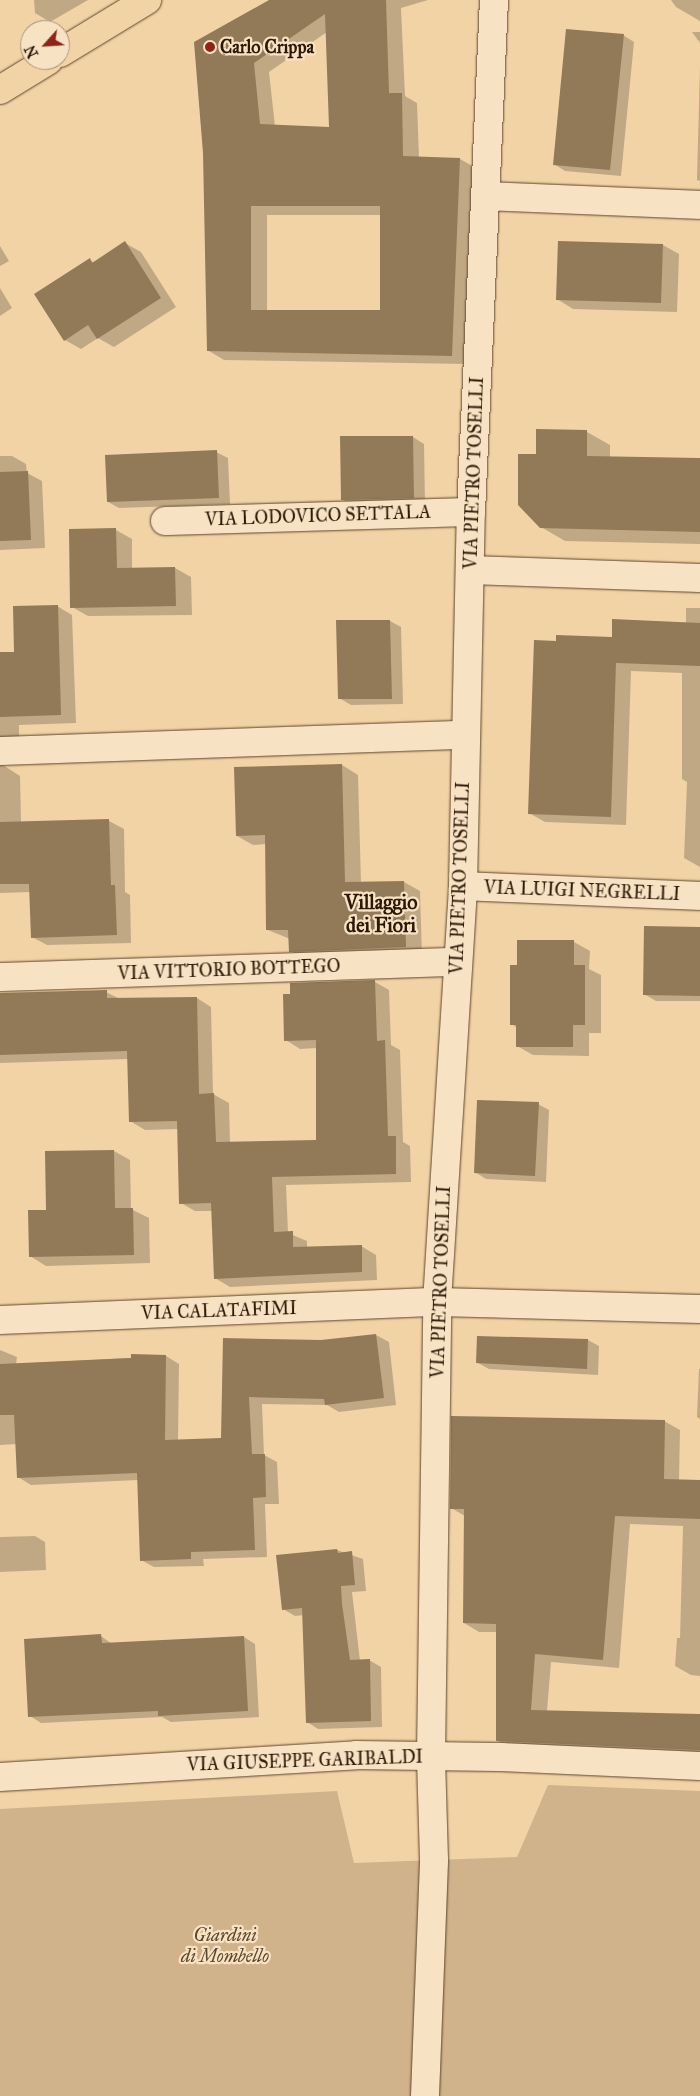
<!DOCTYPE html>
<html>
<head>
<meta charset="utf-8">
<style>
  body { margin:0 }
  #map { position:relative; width:700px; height:2096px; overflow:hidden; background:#f2d3a5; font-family:"IM FELL Great Primer",serif }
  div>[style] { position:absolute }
  .green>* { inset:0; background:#d0b38a }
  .shadow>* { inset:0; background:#0003 }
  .building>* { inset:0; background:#927958 }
  .roads { filter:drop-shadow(0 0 1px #5c462c) drop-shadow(0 0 1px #5c462c) }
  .minor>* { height:28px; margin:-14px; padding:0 14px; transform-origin:14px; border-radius:14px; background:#f7e2c4 }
  .major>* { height:28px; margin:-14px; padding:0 14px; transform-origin:14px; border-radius:14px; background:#f2d3a5 }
  .dots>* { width:14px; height:14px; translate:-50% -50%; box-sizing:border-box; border:2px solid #f7e2c4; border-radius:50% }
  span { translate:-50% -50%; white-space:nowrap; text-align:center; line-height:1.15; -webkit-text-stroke:4.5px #f7e2c4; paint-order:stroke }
  .poi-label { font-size:18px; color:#2a1704; font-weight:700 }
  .left { translate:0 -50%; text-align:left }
  .street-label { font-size:18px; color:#2a1704 }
  .park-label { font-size:18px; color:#5c462c; font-style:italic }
  .quarter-label { font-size:20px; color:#2a1704; font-weight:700 }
  .north { position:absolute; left:20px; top:20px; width:50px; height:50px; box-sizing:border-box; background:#f7e2c4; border:1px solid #a59177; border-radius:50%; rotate:244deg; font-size:14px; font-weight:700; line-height:20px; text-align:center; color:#2a1704 }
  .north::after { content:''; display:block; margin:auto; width:18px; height:22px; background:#8f2418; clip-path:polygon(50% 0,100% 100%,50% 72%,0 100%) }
</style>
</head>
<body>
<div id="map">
  <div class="green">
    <div style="clip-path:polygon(548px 1785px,700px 1791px,700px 2096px,0 2096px,0 1809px,337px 1791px,354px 1863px,517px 1857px)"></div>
  </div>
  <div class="shadow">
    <div style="clip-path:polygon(34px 0,88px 0,50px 22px,35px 13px)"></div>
    <div style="clip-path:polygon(evenodd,271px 0,428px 0,401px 8px,405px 96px,417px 103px,419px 158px,460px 159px,476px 168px,467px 364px,224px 360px,209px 351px,204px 153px,271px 0,327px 32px,330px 128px,275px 126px,269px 72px,327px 32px,271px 0,267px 215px,381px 215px,382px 311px,267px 311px,267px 215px)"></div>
    <div style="clip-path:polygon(671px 0,700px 0,700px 21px,676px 7px)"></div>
    <div style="clip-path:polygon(692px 32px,700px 32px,700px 43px)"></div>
    <div style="clip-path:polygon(623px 35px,634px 42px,621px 176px,565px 171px,554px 164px)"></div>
    <div style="clip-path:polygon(700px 66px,700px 181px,697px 180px)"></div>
    <div style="clip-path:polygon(125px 243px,141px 252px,176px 307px,114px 347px,98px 338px,81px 349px,65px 340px,90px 260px,95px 263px)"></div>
    <div style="clip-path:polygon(663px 245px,679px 254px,677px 312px,573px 309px,557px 299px)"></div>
    <div style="clip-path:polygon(0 246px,9px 261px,0 266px)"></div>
    <div style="clip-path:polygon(0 288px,12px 308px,0 316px)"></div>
    <div style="clip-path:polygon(587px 432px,610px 445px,610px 457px,700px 459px,700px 544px,565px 541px,541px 527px,537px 456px)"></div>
    <div style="clip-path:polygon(341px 437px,413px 437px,424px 444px,425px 504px,353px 506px,342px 499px)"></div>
    <div style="clip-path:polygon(216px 452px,228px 458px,230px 504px,119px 508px,108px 502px)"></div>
    <div style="clip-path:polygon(0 456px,12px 456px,26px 464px,27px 473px,42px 481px,45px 548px,0 550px)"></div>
    <div style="clip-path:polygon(116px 530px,132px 539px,132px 569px,175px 568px,191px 577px,192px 615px,88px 616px,72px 607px)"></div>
    <div style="clip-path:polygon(57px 606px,72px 615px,76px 723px,19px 725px,19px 743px,0 758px,0 654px,16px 653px)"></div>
    <div style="clip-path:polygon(686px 608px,700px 608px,700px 867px,684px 858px,687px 782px,682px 779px,682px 673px,631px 671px,626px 825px,545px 822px,529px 813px,557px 642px,613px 638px,686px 623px)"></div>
    <div style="clip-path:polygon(390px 621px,401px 627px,403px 704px,351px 705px,339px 698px)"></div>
    <div style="clip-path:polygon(0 763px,20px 776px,21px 822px,109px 821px,124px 829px,125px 892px,130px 895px,131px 943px,47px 945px,32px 937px,31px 892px,0 893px)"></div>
    <div style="clip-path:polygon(342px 765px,358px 775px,361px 883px,404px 882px,420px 891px,422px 956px,306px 960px,290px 951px,290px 939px,268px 930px,266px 844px,253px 845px,237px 836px)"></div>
    <div style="clip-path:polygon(700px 929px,700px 1001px,656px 1001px,644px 994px)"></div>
    <div style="clip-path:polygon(574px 942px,590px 951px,589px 969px,601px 975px,601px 1033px,589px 1033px,589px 1056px,533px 1055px,517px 1046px,518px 1028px,511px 1024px,518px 966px)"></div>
    <div style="clip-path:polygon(375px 982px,389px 990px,391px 1045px,400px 1050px,403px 1142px,410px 1146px,411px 1182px,286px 1185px,288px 1233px,307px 1241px,307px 1248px,361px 1246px,376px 1255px,377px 1280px,230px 1287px,215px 1278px,213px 1211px,195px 1211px,181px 1203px,179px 1129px,145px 1130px,130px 1121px,128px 1059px,0 1063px,0 995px,106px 992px,120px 999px,197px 998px,211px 1007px,213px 1094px,229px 1103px,230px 1143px,317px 1141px,317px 1048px,300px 1049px,286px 1040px)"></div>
    <div style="clip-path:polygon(538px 1104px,549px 1110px,546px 1182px,486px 1179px,475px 1172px)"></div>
    <div style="clip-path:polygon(114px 1151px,130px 1160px,131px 1209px,149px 1218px,150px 1263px,46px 1266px,30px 1256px,48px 1211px)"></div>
    <div style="clip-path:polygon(376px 1335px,389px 1342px,396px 1405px,339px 1412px,327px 1405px,262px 1404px,264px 1455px,277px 1462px,279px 1504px,265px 1504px,267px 1557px,203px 1559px,204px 1566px,154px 1567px,141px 1560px,138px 1480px,31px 1485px,18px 1477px,17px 1444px,0 1445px,0 1350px,17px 1357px,16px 1364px,166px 1356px,179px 1364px,178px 1441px,222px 1439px,225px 1339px,321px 1342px)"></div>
    <div style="clip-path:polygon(478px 1337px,588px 1340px,599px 1346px,598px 1375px,489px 1369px,478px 1363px)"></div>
    <div style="clip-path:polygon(699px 1369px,700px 1369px,700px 1419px,697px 1417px)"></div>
    <div style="clip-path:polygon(664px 1421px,680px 1430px,679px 1480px,700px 1481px,700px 1676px,691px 1675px,675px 1666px,677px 1638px,680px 1638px,683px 1526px,630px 1524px,619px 1668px,551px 1662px,547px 1711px,700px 1716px,700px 1759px,513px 1750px,498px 1741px,497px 1632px,479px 1632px,464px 1623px,465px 1516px,451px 1508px)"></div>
    <div style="clip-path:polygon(35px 1536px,45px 1542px,46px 1570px,0 1572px,0 1537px)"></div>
    <div style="clip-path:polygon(337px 1550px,363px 1559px,366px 1591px,352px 1592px,360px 1661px,369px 1660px,381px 1667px,382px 1727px,318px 1729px,307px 1722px,304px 1615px,295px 1616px,283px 1609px)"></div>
    <div style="clip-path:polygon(101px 1636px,112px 1644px,244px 1637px,255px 1644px,259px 1717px,171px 1722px,162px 1717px,41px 1723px,30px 1716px)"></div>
  </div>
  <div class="building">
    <div style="clip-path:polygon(evenodd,269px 0,386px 0,389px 93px,402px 93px,403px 156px,460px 158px,452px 356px,207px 351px,203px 153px,194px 42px,269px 0,325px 14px,329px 127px,260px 124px,254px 63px,325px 14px,269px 0,251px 206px,380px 206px,380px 310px,251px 310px,251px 206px)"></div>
    <div style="clip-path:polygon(566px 29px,624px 34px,610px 170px,553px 165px)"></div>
    <div style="clip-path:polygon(125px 241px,161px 298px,97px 339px,88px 325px,64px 341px,34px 294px,90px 258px,92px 263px)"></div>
    <div style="clip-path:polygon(558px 241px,663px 244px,661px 303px,556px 300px)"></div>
    <div style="clip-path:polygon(536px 429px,587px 430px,587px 456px,700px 458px,700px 532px,540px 528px,518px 505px,518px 454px,536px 454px)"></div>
    <div style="clip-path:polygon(340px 436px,413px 436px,414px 498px,341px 500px)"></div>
    <div style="clip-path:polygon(217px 450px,219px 498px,107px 502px,105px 455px)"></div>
    <div style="clip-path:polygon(28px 471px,31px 540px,0 541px,0 472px)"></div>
    <div style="clip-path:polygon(116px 528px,117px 568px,175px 567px,176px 606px,70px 608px,69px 529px)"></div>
    <div style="clip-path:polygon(58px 605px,61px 715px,0 717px,0 652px,14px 652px,13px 606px)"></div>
    <div style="clip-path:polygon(612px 619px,700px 623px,700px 666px,616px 663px,611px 817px,528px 814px,534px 640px,556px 641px,556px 635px,612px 637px)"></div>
    <div style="clip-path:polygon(336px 620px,390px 620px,392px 699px,338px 699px)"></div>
    <div style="clip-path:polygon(342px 764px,345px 882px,404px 881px,406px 947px,289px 952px,288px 930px,266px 930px,265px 835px,236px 836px,234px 767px)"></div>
    <div style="clip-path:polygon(109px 819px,111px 885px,115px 885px,117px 935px,31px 938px,29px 884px,0 884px,0 822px)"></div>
    <div style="clip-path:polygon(644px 926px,700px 927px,700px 996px,643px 995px)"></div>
    <div style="clip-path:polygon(517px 940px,574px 940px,574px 965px,585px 965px,585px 1025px,573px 1025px,573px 1047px,516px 1047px,516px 1025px,510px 1025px,510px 965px,517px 965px)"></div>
    <div style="clip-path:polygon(375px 980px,377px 1041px,385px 1040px,388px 1136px,396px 1136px,396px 1174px,272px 1177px,274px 1232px,293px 1231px,293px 1247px,362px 1245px,362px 1272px,214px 1279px,211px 1203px,179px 1204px,177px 1121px,129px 1122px,127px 1051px,0 1055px,0 993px,107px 990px,107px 998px,197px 997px,199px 1094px,214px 1093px,216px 1142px,316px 1140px,316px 1040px,284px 1041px,283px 994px,290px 994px,290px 983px)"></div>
    <div style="clip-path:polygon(477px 1100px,539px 1102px,535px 1176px,474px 1173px)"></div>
    <div style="clip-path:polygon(114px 1150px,115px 1208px,133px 1208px,134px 1255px,29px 1257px,28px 1210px,46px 1210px,45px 1151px)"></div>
    <div style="clip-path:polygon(376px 1334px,384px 1398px,325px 1405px,324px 1399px,249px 1397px,252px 1454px,265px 1454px,266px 1497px,253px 1498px,255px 1550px,191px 1552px,191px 1559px,140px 1561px,137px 1473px,17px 1478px,14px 1415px,0 1415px,0 1364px,131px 1358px,131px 1354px,166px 1355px,165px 1440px,221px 1438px,223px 1338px,321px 1340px)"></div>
    <div style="clip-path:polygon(477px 1336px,588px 1339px,587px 1369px,476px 1363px)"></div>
    <div style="clip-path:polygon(451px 1416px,665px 1420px,664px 1479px,700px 1480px,700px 1519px,615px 1516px,603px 1660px,535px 1654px,531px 1710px,700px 1714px,700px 1750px,496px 1741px,496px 1624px,463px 1623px,464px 1509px,450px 1509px)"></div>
    <div style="clip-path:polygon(337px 1549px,338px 1553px,352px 1551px,355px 1585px,341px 1586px,342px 1604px,350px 1660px,370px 1659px,371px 1721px,306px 1723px,302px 1608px,282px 1610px,276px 1555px)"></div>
    <div style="clip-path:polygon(101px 1634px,102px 1643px,244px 1636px,248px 1711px,158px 1716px,158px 1711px,28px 1717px,24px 1639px)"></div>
  </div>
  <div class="roads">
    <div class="minor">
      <div style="left:487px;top:196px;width:213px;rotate:2.4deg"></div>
      <div style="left:165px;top:521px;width:306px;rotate:-1.7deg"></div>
      <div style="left:470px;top:570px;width:230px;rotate:2deg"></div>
      <div style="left:0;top:751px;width:464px;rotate:-2deg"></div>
      <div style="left:463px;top:886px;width:237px;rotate:2.4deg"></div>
      <div style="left:0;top:977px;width:458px;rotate:-1.9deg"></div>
      <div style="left:0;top:1320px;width:437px;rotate:-2.4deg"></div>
      <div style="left:437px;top:1302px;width:263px;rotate:1.5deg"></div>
      <div style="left:0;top:1777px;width:357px;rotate:-3.5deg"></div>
      <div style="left:356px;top:1755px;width:145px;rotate:0.8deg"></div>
      <div style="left:501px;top:1757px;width:199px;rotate:2.6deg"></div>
      <div style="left:425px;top:2096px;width:236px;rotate:-87.8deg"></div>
      <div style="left:434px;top:1860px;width:104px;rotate:-91.7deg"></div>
      <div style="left:431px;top:1756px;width:454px;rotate:-89.2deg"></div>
      <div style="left:437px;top:1302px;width:417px;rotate:-86.4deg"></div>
      <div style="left:463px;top:886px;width:374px;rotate:-88.8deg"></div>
      <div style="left:471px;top:512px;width:513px;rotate:-87.43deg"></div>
    </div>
    <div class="major">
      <div style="left:60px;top:53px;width:102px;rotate:-31.3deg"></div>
      <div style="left:0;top:90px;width:57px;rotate:-31.5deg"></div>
    </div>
  </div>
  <div class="dots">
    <div style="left:210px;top:47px;background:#8f2418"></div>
  </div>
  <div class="poi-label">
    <span class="left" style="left:220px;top:47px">Carlo Crippa</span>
  </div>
  <div class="street-label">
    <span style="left:474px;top:473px;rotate:-88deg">VIA PIETRO TOSELLI</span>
    <span style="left:318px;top:516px;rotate:-2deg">VIA LODOVICO SETTALA</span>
    <span style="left:460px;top:878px;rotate:-88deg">VIA PIETRO TOSELLI</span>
    <span style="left:582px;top:891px;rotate:2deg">VIA LUIGI NEGRELLI</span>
    <span style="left:229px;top:970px;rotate:-2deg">VIA VITTORIO BOTTEGO</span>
    <span style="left:441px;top:1282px;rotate:-88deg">VIA PIETRO TOSELLI</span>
    <span style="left:219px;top:1311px;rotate:-2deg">VIA CALATAFIMI</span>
    <span style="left:305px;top:1761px;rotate:-2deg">VIA GIUSEPPE GARIBALDI</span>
  </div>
  <div class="park-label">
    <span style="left:225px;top:1946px">Giardini<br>di Mombello</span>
  </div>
  <div class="quarter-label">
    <span style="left:381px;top:914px">Villaggio<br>dei Fiori</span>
  </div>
  <div class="north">N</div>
</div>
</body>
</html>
